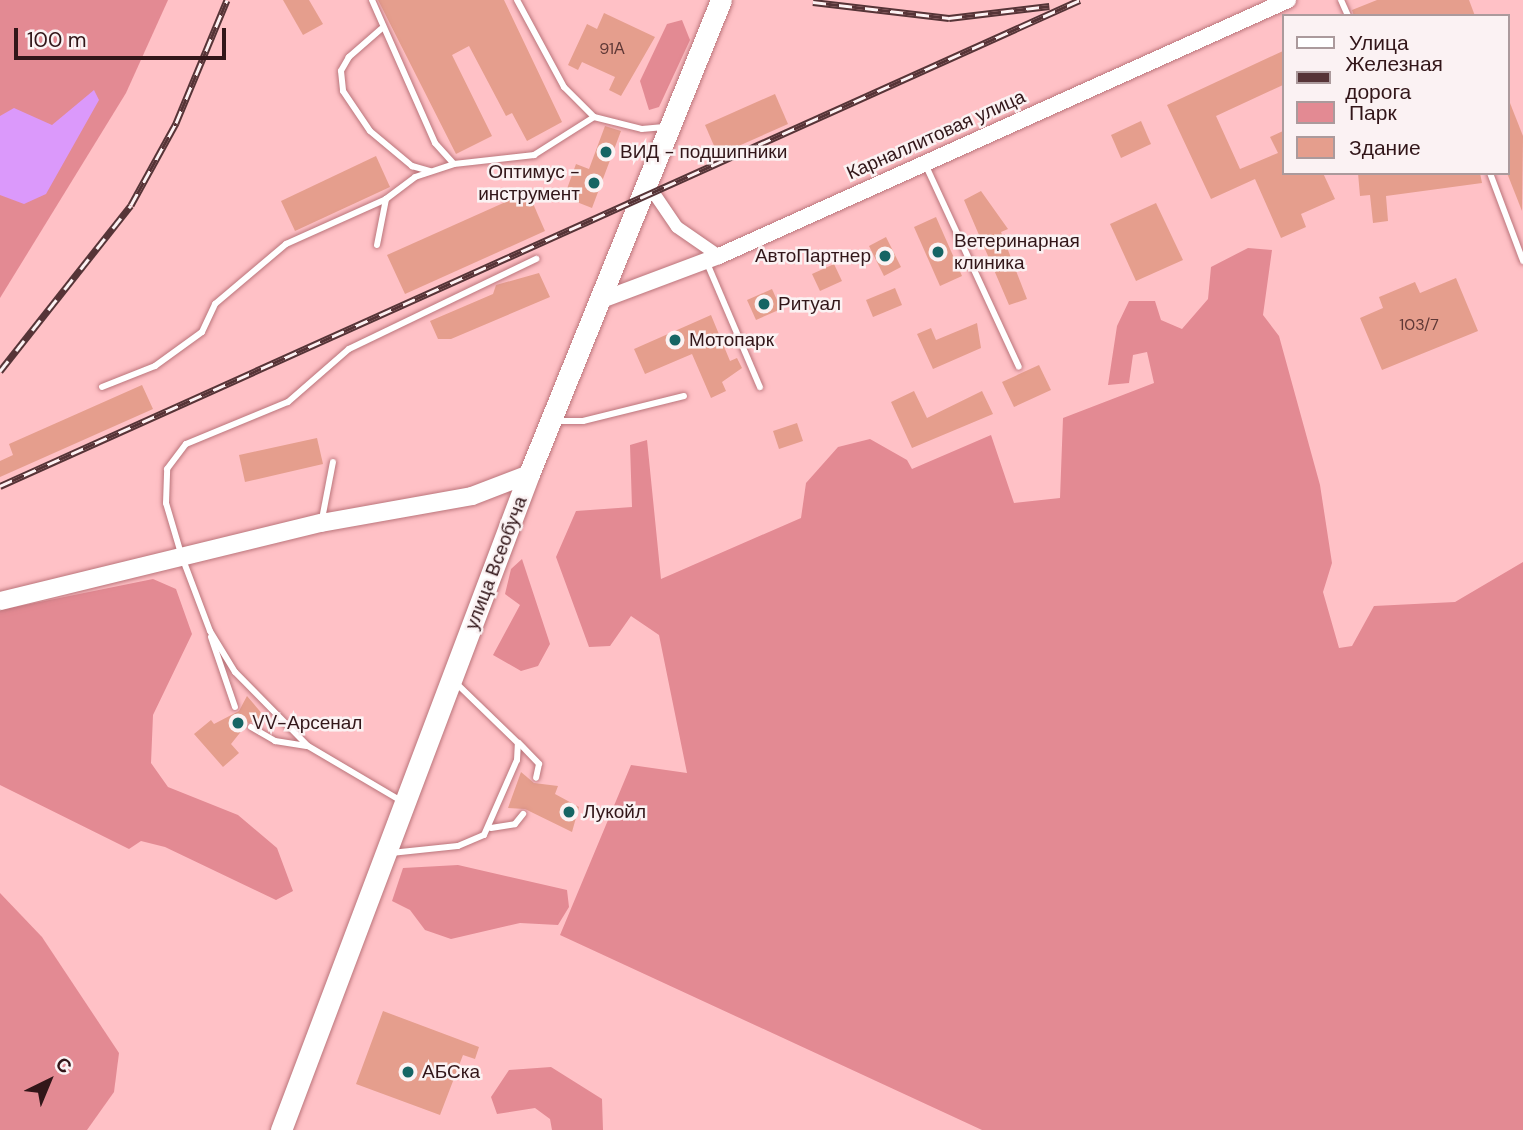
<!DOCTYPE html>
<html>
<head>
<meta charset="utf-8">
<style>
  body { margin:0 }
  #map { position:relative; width:1523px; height:1130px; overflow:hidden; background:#ffc1c6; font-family:"DM Sans",sans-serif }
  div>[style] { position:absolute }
  .green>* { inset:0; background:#e38a93 }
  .water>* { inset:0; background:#db99fb }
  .building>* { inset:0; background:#e59e8d }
  .roads { filter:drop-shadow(0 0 2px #bb757b) drop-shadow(0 0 2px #bb757b) }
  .service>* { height:6px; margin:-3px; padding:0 3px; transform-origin:3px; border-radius:3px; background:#fff }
  .minor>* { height:12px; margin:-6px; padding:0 6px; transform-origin:6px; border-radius:6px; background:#fff }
  .tertiary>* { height:16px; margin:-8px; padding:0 8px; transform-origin:8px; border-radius:8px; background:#fff }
  .secondary>* { height:18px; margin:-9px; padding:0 9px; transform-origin:9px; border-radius:9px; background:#fff }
  .primary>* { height:21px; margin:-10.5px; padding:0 10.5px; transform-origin:10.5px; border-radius:10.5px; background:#fff }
  .rail>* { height:7px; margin-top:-3.5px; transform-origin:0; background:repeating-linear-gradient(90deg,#fbf2f3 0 13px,#563437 0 26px); box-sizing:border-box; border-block:2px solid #563437 }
  .dots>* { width:19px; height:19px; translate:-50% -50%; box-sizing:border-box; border:4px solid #fbf2f3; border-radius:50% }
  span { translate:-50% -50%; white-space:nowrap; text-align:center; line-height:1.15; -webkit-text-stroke:5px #fbf2f3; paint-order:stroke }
  .number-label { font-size:16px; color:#5f3836 }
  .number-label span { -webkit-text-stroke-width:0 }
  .street-label { font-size:19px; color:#321619 }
  .poi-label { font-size:19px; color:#321619 }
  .left { translate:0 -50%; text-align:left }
  .right { translate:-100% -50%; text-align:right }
  .legend { position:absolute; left:1282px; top:14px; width:228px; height:161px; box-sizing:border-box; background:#fbf2f3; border:2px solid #ab9a9c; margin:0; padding:9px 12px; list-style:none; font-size:21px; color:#321619 }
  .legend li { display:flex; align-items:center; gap:14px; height:35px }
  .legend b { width:35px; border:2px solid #ab9a9c }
  .north { position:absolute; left:14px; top:1046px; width:70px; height:70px; -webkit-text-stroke:5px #fbf2f3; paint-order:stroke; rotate:43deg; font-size:19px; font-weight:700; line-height:28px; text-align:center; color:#321619 }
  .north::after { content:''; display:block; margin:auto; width:24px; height:32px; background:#321619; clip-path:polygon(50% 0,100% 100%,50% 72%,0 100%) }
  .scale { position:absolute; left:14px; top:28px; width:212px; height:32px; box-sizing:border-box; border:4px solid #321619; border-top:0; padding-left:9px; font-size:21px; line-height:24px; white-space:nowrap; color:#321619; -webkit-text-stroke:5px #fbf2f3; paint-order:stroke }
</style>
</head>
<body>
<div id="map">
  <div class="green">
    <div style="clip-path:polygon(0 0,168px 0,126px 93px,0 298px)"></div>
    <div style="clip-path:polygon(682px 20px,690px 40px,659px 107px,649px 110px,640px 81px,667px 24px)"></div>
    <div style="clip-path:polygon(1248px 248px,1272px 250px,1263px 315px,1279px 336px,1320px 485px,1332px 563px,1323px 592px,1339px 648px,1352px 646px,1374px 606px,1455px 602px,1523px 562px,1523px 1130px,982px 1130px,560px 935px,631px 765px,687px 773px,659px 635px,631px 616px,610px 646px,589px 647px,556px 557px,576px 511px,632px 507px,630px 445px,647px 440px,661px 579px,801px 518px,806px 483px,838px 447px,870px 439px,907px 460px,912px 469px,991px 435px,1014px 503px,1060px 498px,1063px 418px,1154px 383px,1147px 352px,1133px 355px,1129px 383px,1108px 385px,1117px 326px,1129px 301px,1155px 301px,1161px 320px,1182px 329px,1208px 299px,1211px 267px)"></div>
    <div style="clip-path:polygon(522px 559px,550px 644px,538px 666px,521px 671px,493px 655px,520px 605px,505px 594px,511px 569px)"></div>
    <div style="clip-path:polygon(153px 579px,176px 589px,192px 634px,153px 715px,151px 763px,168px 787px,238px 815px,277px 848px,293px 891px,276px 900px,165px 847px,141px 841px,129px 849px,0 785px,0 610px)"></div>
    <div style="clip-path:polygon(458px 865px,567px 890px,569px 907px,558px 925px,520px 923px,451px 939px,425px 930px,410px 910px,392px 901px,403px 868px)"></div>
    <div style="clip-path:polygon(0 893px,42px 937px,119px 1053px,114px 1092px,87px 1130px,0 1130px)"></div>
    <div style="clip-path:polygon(551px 1067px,602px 1099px,603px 1130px,552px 1130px,550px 1119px,535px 1108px,497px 1114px,491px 1097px,509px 1070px)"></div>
  </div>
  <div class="water">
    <div style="clip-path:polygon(94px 90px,99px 100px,46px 194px,24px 204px,0 195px,0 116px,14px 108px,52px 125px)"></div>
  </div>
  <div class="building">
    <div style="clip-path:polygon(283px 0,309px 0,323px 24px,303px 35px)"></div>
    <div style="clip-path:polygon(378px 0,504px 0,562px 122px,527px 141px,512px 113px,506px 116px,469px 46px,452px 55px,492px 136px,456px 154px)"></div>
    <div style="clip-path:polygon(1377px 0,1469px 0,1475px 16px,1354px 16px,1352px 10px)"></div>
    <div style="clip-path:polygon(604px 13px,655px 37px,621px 96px,609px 90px,615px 77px,582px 62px,578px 70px,568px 65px,587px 24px,597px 29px)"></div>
    <div style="clip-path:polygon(1283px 51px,1283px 85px,1216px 116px,1240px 169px,1278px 153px,1270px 137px,1283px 131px,1283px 173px,1323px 173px,1335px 199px,1301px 214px,1306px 227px,1281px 238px,1255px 179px,1211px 199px,1167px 105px)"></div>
    <div style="clip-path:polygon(775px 94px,788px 124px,718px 155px,705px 125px)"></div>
    <div style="clip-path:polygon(1508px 98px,1523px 136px,1522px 211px,1507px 173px)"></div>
    <div style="clip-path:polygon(1141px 121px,1151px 144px,1121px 158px,1111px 135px)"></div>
    <div style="clip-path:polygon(605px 126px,621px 131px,592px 208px,564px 197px,576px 164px,589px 169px)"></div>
    <div style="clip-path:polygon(376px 156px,390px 187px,295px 231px,281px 201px)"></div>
    <div style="clip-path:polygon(1358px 173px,1480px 173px,1482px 183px,1386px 196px,1388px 221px,1373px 223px,1370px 195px,1360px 196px)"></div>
    <div style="clip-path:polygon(981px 191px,1008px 229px,1001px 232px,1027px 299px,1009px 305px,964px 200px)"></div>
    <div style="clip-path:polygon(528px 192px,545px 231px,405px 294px,387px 255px)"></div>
    <div style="clip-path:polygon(1156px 203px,1183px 260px,1136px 281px,1110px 224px)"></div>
    <div style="clip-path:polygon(936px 217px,962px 276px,940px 286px,914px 227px)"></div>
    <div style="clip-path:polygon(886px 237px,901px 267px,884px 276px,869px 246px)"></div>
    <div style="clip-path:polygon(834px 264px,842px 281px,820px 291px,812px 274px)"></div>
    <div style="clip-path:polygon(539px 273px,550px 297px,451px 339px,438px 339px,430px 321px,493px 294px,496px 285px)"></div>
    <div style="clip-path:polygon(1456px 278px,1478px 331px,1382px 370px,1360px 318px,1383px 308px,1379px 297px,1415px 282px,1420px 293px)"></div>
    <div style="clip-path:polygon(895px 288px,902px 305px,873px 317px,866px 300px)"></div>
    <div style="clip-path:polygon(772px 289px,781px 309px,756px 320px,747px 300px)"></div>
    <div style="clip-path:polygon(711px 315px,730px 361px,737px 358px,742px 368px,722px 382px,726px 391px,711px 398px,692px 354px,645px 374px,634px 349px)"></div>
    <div style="clip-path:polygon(977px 323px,981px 348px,933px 369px,917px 334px,931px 328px,936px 340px)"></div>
    <div style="clip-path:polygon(1039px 365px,1051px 390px,1014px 407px,1002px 382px)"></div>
    <div style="clip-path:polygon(142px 385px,153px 409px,0 477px,0 461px,13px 455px,9px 444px)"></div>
    <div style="clip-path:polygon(914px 391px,927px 418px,982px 391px,993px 414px,912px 448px,891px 402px)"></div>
    <div style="clip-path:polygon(797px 423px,803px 441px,779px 449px,773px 431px)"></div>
    <div style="clip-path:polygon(317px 438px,323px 464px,245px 482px,239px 455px)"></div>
    <div style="clip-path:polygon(247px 696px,264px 716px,247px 724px,231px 744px,239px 753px,223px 767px,194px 734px,211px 720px,214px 724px,239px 711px)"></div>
    <div style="clip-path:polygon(521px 772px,534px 783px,558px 786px,555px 794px,579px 807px,572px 832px,525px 809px,508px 808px)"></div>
    <div style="clip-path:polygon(383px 1011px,479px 1047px,475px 1059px,463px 1055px,440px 1115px,356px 1084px)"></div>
  </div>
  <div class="roads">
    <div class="service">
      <div style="left:372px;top:0;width:156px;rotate:66.2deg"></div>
      <div style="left:435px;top:143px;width:28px;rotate:48deg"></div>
      <div style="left:517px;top:0;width:99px;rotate:61.6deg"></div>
      <div style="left:564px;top:87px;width:42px;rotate:45deg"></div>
      <div style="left:1341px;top:0;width:17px;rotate:66deg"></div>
      <div style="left:381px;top:29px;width:43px;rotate:138.8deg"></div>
      <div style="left:349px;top:57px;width:16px;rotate:120deg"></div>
      <div style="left:341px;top:71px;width:20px;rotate:84deg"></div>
      <div style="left:343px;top:91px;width:48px;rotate:56deg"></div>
      <div style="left:370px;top:131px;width:55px;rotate:39.8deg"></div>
      <div style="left:412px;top:166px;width:19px;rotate:16deg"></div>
      <div style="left:926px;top:166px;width:221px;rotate:65.2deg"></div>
      <div style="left:1490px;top:173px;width:94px;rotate:69.4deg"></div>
      <div style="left:377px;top:245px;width:47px;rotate:-78.9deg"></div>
      <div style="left:707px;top:263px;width:135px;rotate:66.9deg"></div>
      <div style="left:102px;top:387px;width:57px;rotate:-21.6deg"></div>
      <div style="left:155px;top:366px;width:58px;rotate:-35.9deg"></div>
      <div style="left:202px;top:332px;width:31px;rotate:-65deg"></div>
      <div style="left:215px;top:304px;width:93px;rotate:-40.2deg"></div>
      <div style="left:286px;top:244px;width:110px;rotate:-24.2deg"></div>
      <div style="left:386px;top:199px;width:36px;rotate:-37deg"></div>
      <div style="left:415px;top:177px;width:41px;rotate:-18.4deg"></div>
      <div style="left:454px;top:164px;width:81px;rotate:-6.4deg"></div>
      <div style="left:534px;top:155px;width:71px;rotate:-32.3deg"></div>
      <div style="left:594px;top:117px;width:49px;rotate:14deg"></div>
      <div style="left:642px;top:129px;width:22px;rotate:-5deg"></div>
      <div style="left:557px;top:421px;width:26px"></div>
      <div style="left:583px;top:421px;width:104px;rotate:-13.9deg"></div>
      <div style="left:322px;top:519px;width:58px;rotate:-79.1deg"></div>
      <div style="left:211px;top:637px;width:74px;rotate:71.1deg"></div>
      <div style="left:251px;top:727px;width:28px;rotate:30deg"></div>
      <div style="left:275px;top:741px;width:32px;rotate:9deg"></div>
      <div style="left:519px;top:743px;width:29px;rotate:46deg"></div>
      <div style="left:539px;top:764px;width:14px;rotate:102deg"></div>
      <div style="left:403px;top:802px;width:110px;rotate:-149.5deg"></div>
      <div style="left:308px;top:746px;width:104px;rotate:-134.6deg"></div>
      <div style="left:235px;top:672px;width:48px;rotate:-121.4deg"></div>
      <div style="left:210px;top:631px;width:79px;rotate:-110.7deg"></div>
      <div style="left:182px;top:557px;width:56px;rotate:-106.5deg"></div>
      <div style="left:166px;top:503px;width:34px;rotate:-88deg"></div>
      <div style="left:167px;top:469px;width:31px;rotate:-53deg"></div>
      <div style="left:186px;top:444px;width:110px;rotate:-22.4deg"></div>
      <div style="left:288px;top:402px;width:81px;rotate:-41deg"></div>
      <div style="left:349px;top:349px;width:208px;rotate:-25.7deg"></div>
      <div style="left:491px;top:828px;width:24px;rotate:-9deg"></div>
      <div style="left:515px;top:824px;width:13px;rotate:-51deg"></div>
      <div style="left:391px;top:853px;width:67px;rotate:-6deg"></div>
      <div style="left:458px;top:846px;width:28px;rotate:-23deg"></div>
      <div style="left:484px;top:835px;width:82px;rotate:-66.3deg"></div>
      <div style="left:517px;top:760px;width:17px;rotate:-87deg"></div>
      <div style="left:518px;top:743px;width:89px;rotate:-135.9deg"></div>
    </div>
    <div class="minor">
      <div style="left:647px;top:183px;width:53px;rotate:55.7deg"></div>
      <div style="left:677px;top:227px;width:51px;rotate:34.6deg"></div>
    </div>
    <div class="tertiary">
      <div style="left:599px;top:301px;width:128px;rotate:-20.6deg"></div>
      <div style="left:719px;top:256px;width:624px;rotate:-24.22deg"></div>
    </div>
    <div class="secondary">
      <div style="left:0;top:601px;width:330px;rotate:-13.7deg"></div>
      <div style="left:321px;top:523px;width:153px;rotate:-10.1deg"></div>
      <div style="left:472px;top:496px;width:61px;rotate:-21.1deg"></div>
    </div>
    <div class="primary">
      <div style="left:281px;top:1130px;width:701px;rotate:-69.29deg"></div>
      <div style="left:529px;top:474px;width:511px;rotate:-67.95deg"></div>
    </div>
  </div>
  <div class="rail">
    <div style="left:813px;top:2px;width:137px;rotate:6.7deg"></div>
    <div style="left:949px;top:18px;width:101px;rotate:-6.8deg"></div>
    <div style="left:0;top:371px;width:211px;rotate:-51.7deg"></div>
    <div style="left:131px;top:205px;width:94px;rotate:-61.2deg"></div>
    <div style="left:176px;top:123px;width:133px;rotate:-67.5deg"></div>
    <div style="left:0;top:486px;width:1184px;rotate:-24.23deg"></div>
  </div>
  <div class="dots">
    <div style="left:606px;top:152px;background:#166564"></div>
    <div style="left:594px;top:183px;background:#166564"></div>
    <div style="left:938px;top:252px;background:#166564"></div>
    <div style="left:885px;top:256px;background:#166564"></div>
    <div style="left:764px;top:304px;background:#166564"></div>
    <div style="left:675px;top:340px;background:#166564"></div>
    <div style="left:238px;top:723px;background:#166564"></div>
    <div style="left:569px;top:812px;background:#166564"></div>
    <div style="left:408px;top:1072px;background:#166564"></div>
  </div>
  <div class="number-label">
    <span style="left:612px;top:49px">91А</span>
    <span style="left:1419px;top:325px">103/7</span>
  </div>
  <div class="street-label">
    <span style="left:936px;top:135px;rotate:-24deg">Карналлитовая улица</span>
    <span style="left:496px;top:563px;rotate:-69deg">улица Всеобуча</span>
  </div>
  <div class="poi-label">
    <span class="left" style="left:620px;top:152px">ВИД - подшипники</span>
    <span class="right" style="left:580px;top:183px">Оптимус -<br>инструмент</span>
    <span class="left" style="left:954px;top:252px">Ветеринарная<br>клиника</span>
    <span class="right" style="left:871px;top:256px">АвтоПартнер</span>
    <span class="left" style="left:778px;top:304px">Ритуал</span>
    <span class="left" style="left:689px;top:340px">Мотопарк</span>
    <span class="left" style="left:252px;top:723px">VV-Арсенал</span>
    <span class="left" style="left:583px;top:812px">Лукойл</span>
    <span class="left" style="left:422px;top:1072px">АБСка</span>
  </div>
  <ul class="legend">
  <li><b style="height:9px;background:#fff"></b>Улица</li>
  <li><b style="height:9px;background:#563437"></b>Железная дорога</li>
  <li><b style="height:19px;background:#e38a93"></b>Парк</li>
  <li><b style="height:19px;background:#e59e8d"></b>Здание</li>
  </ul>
  <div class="north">С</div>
  <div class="scale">100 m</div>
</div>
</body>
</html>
